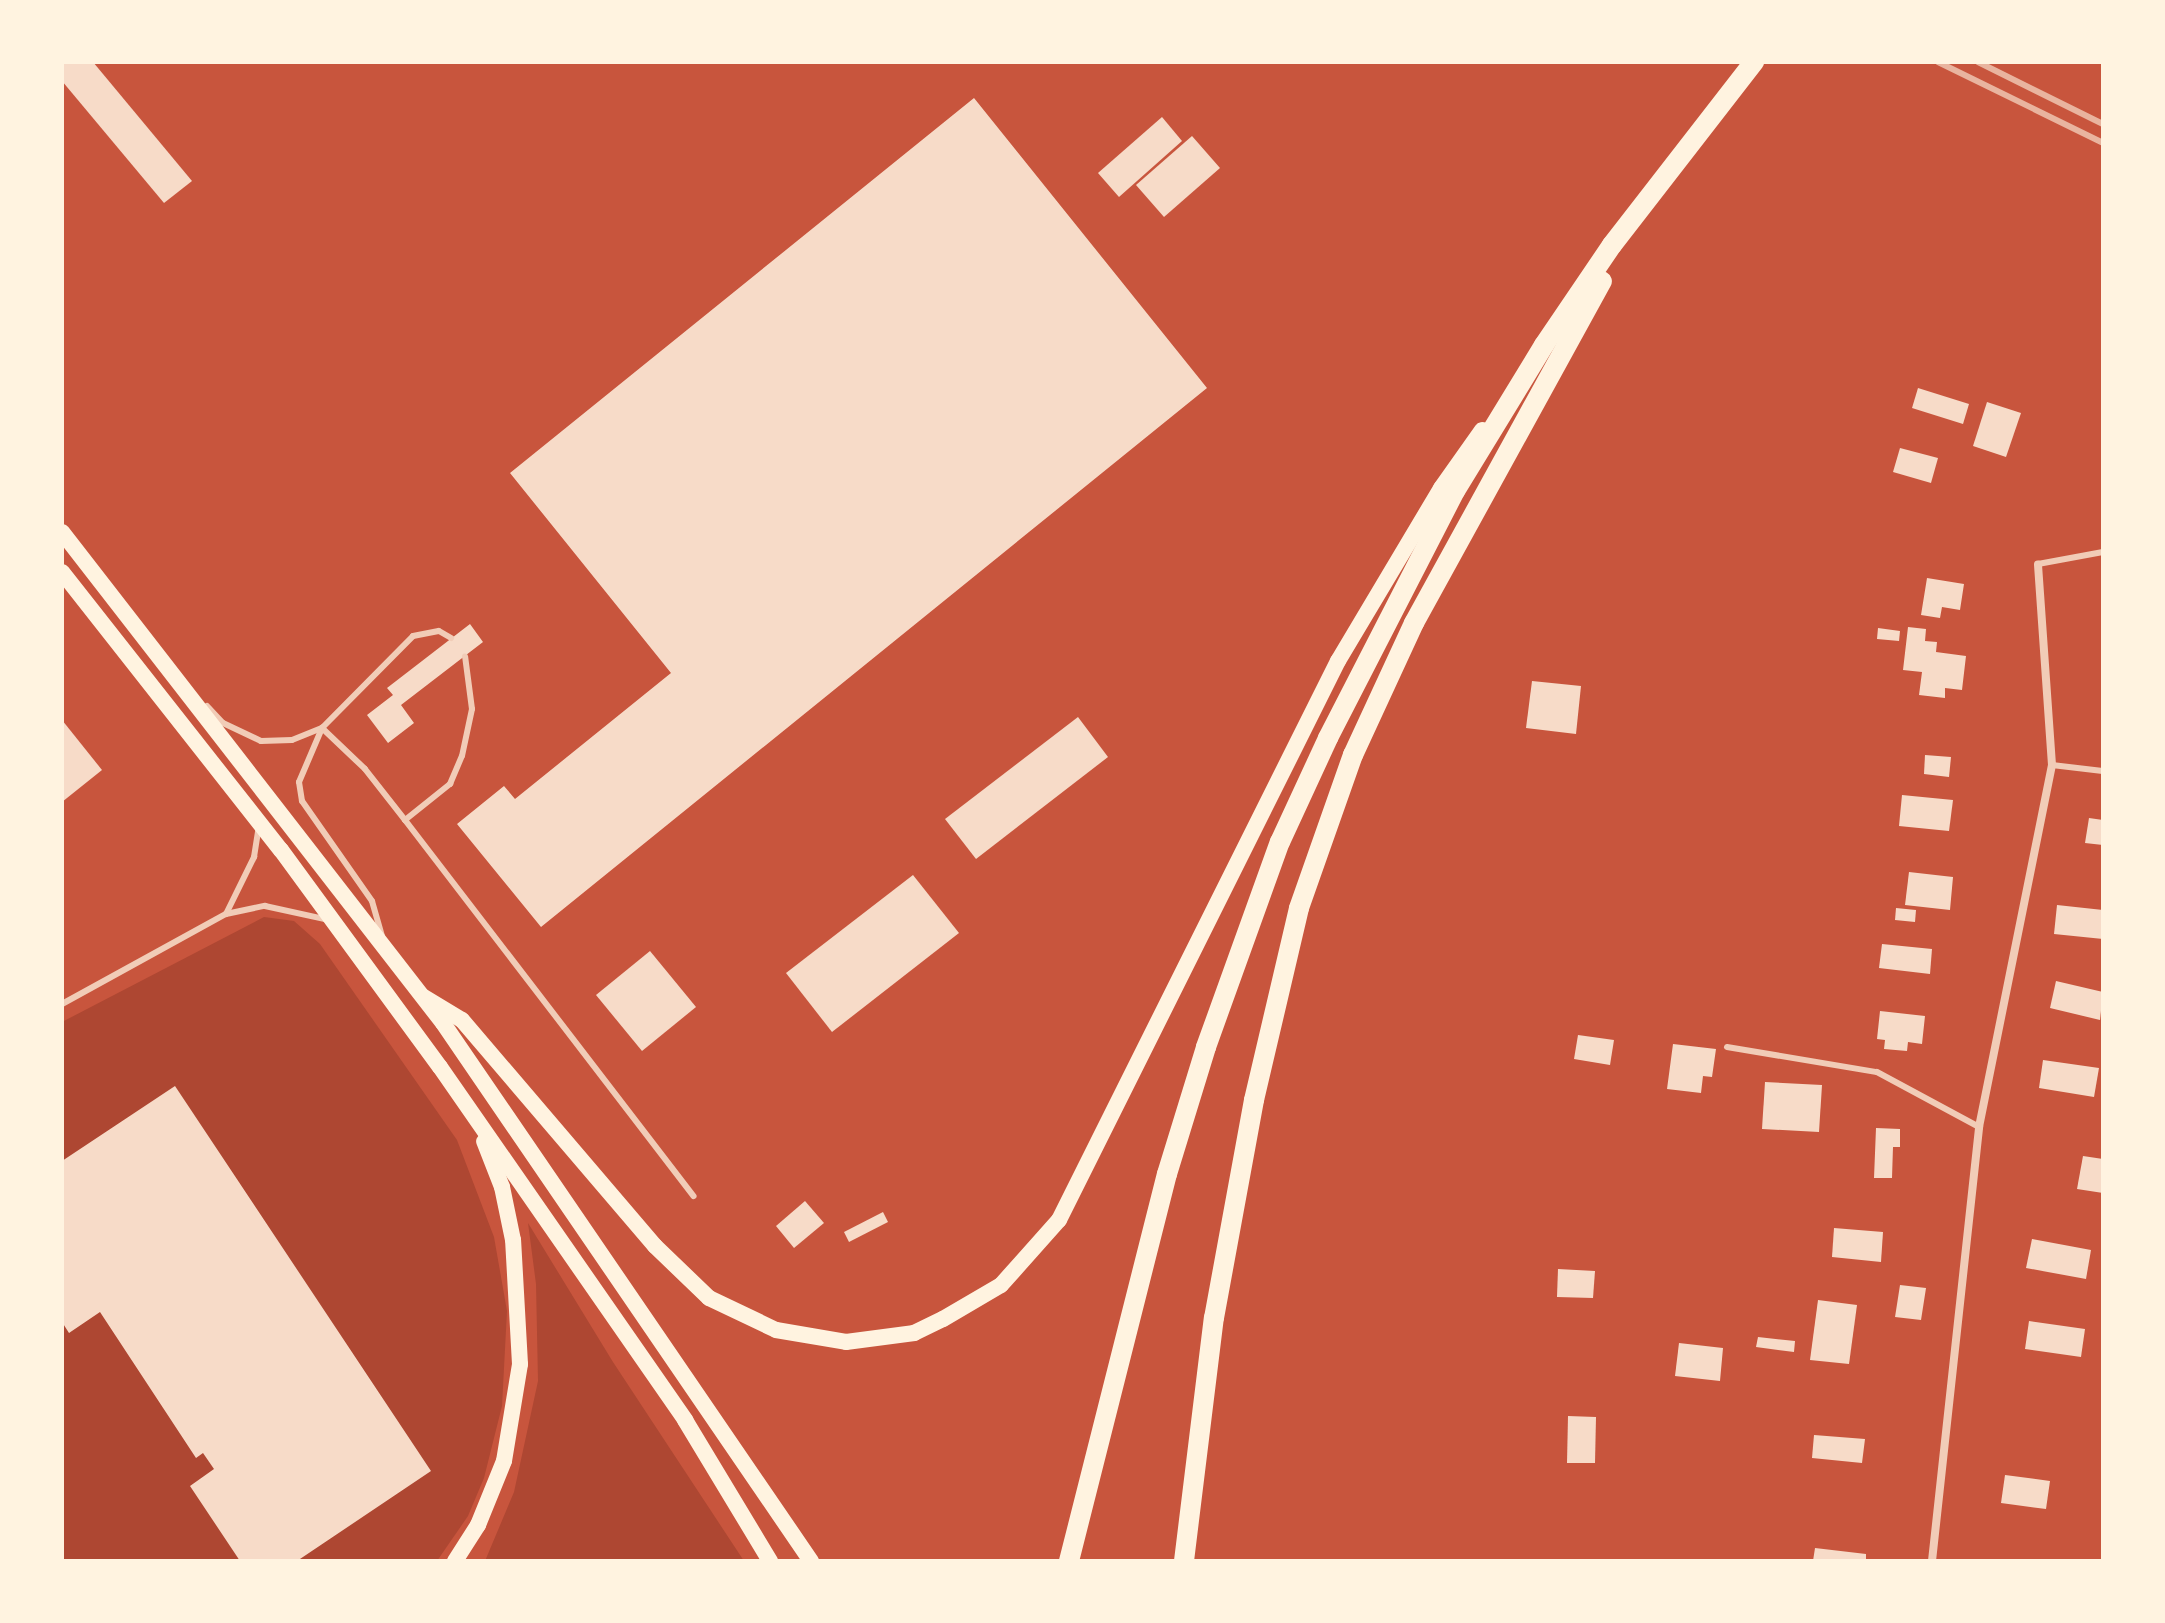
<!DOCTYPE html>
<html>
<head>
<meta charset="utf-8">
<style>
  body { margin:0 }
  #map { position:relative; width:2165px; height:1623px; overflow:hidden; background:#c8553d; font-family:"Sofia Sans Condensed",sans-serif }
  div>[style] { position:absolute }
  .green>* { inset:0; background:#ae4732 }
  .building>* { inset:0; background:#f7dbc8 }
  .service>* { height:6px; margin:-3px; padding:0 3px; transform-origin:3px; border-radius:3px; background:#f1ccb7 }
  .minor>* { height:8px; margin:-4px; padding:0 4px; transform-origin:4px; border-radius:4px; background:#f1ccb7 }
  .secondary>* { height:16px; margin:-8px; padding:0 8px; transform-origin:8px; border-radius:8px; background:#fff3e0 }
  .trunk>* { height:20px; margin:-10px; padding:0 10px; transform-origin:10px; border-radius:10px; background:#fff3e0 }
  .rail>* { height:6px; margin:-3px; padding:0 3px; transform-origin:3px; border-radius:3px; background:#e9b49f }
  span { translate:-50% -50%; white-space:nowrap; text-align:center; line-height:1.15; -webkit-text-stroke:6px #fff3e0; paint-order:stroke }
  .frame { position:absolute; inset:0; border:64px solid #fff3e0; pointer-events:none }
</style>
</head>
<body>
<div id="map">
  <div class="green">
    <div style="clip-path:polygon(264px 917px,294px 921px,320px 944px,457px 1140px,494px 1237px,507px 1311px,502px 1406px,484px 1478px,468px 1516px,437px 1561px,62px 1561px,62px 1022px)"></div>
    <div style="clip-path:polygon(528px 1223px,613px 1362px,744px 1561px,485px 1561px,514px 1492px,538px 1381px,536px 1284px)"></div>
  </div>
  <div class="building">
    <div style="clip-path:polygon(62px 62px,93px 62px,192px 181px,164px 203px,62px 81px)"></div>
    <div style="clip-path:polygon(974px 98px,1207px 388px,541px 927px,457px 824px,504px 786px,515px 799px,671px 673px,510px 473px)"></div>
    <div style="clip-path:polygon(1162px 117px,1182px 141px,1119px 197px,1098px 173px)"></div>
    <div style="clip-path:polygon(1192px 136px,1220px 168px,1164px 217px,1136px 185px)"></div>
    <div style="clip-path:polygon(1918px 388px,1969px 404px,1963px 424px,1912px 408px)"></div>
    <div style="clip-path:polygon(1987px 402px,2021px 413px,2006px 457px,1973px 446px)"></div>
    <div style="clip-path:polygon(1900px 448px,1938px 458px,1931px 483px,1893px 472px)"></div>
    <div style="clip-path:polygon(1927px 578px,1964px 584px,1960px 610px,1942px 607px,1940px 618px,1921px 615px)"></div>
    <div style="clip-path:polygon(470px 624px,483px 642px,401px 705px,414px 723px,388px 743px,367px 715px,393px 695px,387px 688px)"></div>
    <div style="clip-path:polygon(1908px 627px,1926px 629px,1925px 641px,1937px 642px,1936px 652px,1966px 656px,1962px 690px,1945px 688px,1945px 698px,1919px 695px,1922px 672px,1903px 670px)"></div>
    <div style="clip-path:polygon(1878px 628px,1900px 631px,1899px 641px,1877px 639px)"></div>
    <div style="clip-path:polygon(1532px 681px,1581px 686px,1576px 734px,1526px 728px)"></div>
    <div style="clip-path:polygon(1078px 717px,1108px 757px,976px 859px,945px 819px)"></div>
    <div style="clip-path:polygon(62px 720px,102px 770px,62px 802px)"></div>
    <div style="clip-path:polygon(1925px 755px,1951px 757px,1949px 777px,1924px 774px)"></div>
    <div style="clip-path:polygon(1902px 795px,1953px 800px,1949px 831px,1899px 826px)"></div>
    <div style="clip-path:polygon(2089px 818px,2103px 820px,2103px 845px,2085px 843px)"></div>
    <div style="clip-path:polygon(1909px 872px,1953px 877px,1950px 910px,1905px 905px)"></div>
    <div style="clip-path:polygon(913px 875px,959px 933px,832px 1032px,786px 973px)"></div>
    <div style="clip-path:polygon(2057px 905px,2103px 910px,2103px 939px,2054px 934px)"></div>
    <div style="clip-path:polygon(1896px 908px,1916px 910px,1915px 922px,1895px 920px)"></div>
    <div style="clip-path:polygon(1882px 944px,1932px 949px,1930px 974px,1879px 968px)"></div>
    <div style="clip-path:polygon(650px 951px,696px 1007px,642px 1051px,596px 995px)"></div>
    <div style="clip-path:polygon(2056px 981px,2103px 992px,2100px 1020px,2050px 1008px)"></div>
    <div style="clip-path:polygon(1880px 1011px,1925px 1016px,1922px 1044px,1908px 1042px,1907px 1051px,1884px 1049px,1885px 1040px,1877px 1039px)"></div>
    <div style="clip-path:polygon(1578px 1035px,1614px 1040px,1610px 1065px,1574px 1059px)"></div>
    <div style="clip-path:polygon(1673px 1044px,1716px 1049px,1712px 1077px,1703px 1076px,1701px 1093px,1667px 1089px)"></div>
    <div style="clip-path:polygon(2043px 1060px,2099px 1068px,2094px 1097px,2039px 1088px)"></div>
    <div style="clip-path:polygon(1765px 1082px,1822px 1085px,1819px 1132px,1762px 1129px)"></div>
    <div style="clip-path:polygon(175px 1086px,431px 1471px,297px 1561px,240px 1561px,190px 1486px,214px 1469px,203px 1453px,196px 1458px,100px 1312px,69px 1333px,62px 1322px,62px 1161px)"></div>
    <div style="clip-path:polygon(1876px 1128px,1900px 1129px,1900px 1147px,1893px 1147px,1892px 1178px,1874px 1178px)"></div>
    <div style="clip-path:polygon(2083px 1156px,2103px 1159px,2103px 1193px,2077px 1189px)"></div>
    <div style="clip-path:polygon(805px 1201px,824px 1223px,794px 1248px,776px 1226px)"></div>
    <div style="clip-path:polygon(883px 1212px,888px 1222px,849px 1242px,844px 1232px)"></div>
    <div style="clip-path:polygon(1834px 1228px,1883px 1232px,1881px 1262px,1832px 1257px)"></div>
    <div style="clip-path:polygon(2032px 1239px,2091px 1250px,2086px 1279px,2026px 1268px)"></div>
    <div style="clip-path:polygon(1558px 1269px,1595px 1271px,1593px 1298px,1557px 1297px)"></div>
    <div style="clip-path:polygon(1900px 1285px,1926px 1288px,1921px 1320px,1895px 1317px)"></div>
    <div style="clip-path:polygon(1818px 1300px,1857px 1305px,1849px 1364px,1810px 1360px)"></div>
    <div style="clip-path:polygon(2029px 1321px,2085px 1329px,2081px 1357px,2025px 1349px)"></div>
    <div style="clip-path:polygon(1758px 1337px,1795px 1341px,1794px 1352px,1756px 1347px)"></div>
    <div style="clip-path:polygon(1679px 1343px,1723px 1348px,1720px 1381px,1675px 1376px)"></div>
    <div style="clip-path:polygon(1568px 1416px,1596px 1417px,1595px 1463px,1567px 1463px)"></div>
    <div style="clip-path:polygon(1814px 1435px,1865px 1439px,1862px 1463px,1812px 1458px)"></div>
    <div style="clip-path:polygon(2005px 1475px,2050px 1481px,2046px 1509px,2001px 1503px)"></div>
    <div style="clip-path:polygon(1815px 1548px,1866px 1554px,1866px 1561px,1813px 1561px)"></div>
  </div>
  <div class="service">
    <div style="left:2038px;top:564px;width:66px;rotate:-10.5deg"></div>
    <div style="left:207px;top:706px;width:23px;rotate:47deg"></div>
    <div style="left:223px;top:723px;width:42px;rotate:25.3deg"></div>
    <div style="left:261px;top:741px;width:31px;rotate:-2deg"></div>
    <div style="left:292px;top:740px;width:32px;rotate:-22deg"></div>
    <div style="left:322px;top:728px;width:59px;rotate:43.6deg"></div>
    <div style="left:365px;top:769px;width:65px;rotate:51.9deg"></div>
    <div style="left:405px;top:820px;width:58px;rotate:-38.7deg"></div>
    <div style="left:450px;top:784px;width:30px;rotate:-67deg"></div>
    <div style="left:462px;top:756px;width:48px;rotate:-78deg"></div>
    <div style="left:472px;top:709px;width:53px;rotate:-97.5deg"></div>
    <div style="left:2052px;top:765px;width:51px;rotate:6.7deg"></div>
    <div style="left:405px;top:820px;width:474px;rotate:52.5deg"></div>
    <div style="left:226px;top:914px;width:64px;rotate:-63.8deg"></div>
    <div style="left:254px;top:857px;width:32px;rotate:-81deg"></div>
    <div style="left:382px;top:936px;width:36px;rotate:-106deg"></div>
    <div style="left:372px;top:901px;width:122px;rotate:-125deg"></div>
    <div style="left:302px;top:801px;width:19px;rotate:-99deg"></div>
    <div style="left:299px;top:782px;width:59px;rotate:-66.9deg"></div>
    <div style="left:322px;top:728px;width:129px;rotate:-45.3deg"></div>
    <div style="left:413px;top:636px;width:26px;rotate:-11deg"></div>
    <div style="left:439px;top:631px;width:14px;rotate:30deg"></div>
    <div style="left:62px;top:1004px;width:187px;rotate:-28.8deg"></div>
    <div style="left:226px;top:914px;width:40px;rotate:-12deg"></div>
    <div style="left:265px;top:906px;width:66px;rotate:12.3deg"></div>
    <div style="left:1727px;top:1047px;width:152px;rotate:9.5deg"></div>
    <div style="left:1877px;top:1072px;width:116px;rotate:28.3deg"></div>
  </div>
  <div class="minor">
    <div style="left:1932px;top:1561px;width:437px;rotate:-83.8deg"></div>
    <div style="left:1979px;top:1127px;width:369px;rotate:-78.6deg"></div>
    <div style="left:2052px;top:765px;width:201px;rotate:-94deg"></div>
  </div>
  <div class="secondary">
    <div style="left:62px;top:532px;width:621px;rotate:52.19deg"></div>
    <div style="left:443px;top:1023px;width:652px;rotate:55.63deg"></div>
    <div style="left:62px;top:572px;width:354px;rotate:51.8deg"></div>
    <div style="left:281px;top:850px;width:269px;rotate:53.8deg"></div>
    <div style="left:440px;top:1067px;width:430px;rotate:55.2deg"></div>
    <div style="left:685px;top:1420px;width:165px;rotate:58.9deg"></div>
    <div style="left:424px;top:997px;width:44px;rotate:31.2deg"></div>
    <div style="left:462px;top:1020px;width:297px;rotate:49.5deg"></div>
    <div style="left:655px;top:1246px;width:75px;rotate:43.9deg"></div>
    <div style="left:709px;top:1298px;width:74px;rotate:25.5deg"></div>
    <div style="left:776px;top:1330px;width:71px;rotate:9.7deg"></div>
    <div style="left:846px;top:1342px;width:69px;rotate:-7.5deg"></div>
    <div style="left:914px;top:1333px;width:32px;rotate:-26deg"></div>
    <div style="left:943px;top:1319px;width:67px;rotate:-30.4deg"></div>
    <div style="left:1001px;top:1285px;width:87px;rotate:-48.3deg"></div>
    <div style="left:1059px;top:1220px;width:625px;rotate:-63.48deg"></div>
    <div style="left:1338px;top:661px;width:201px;rotate:-59.2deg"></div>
    <div style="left:1441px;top:488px;width:71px;rotate:-54.7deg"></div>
    <div style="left:455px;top:1561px;width:43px;rotate:-57.4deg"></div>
    <div style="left:478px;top:1525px;width:69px;rotate:-67.9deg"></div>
    <div style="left:504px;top:1461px;width:98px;rotate:-80.6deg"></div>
    <div style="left:520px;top:1364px;width:124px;rotate:-93.2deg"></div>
    <div style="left:513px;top:1240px;width:54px;rotate:-101.7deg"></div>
    <div style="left:502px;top:1187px;width:49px;rotate:-111.4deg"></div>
  </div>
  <div class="trunk">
    <div style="left:1069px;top:1561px;width:399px;rotate:-75.8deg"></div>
    <div style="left:1167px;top:1174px;width:133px;rotate:-72.9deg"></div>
    <div style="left:1206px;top:1047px;width:218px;rotate:-70.2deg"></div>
    <div style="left:1280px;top:842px;width:115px;rotate:-65.2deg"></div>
    <div style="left:1328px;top:738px;width:278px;rotate:-62.8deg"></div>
    <div style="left:1455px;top:491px;width:171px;rotate:-58.6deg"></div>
    <div style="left:1544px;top:345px;width:121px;rotate:-55.8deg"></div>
    <div style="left:1612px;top:245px;width:232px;rotate:-52.2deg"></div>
    <div style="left:1184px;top:1561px;width:245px;rotate:-83deg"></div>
    <div style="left:1214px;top:1318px;width:222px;rotate:-79.6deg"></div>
    <div style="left:1254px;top:1100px;width:197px;rotate:-76.8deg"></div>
    <div style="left:1299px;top:908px;width:162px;rotate:-70.6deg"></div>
    <div style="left:1353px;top:755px;width:145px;rotate:-65.2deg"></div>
    <div style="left:1414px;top:623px;width:390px;rotate:-61.2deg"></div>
  </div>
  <div class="rail">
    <div style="left:1938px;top:62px;width:184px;rotate:26.1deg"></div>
    <div style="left:1978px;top:62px;width:140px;rotate:26.4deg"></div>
  </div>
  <div class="frame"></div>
</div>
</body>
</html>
